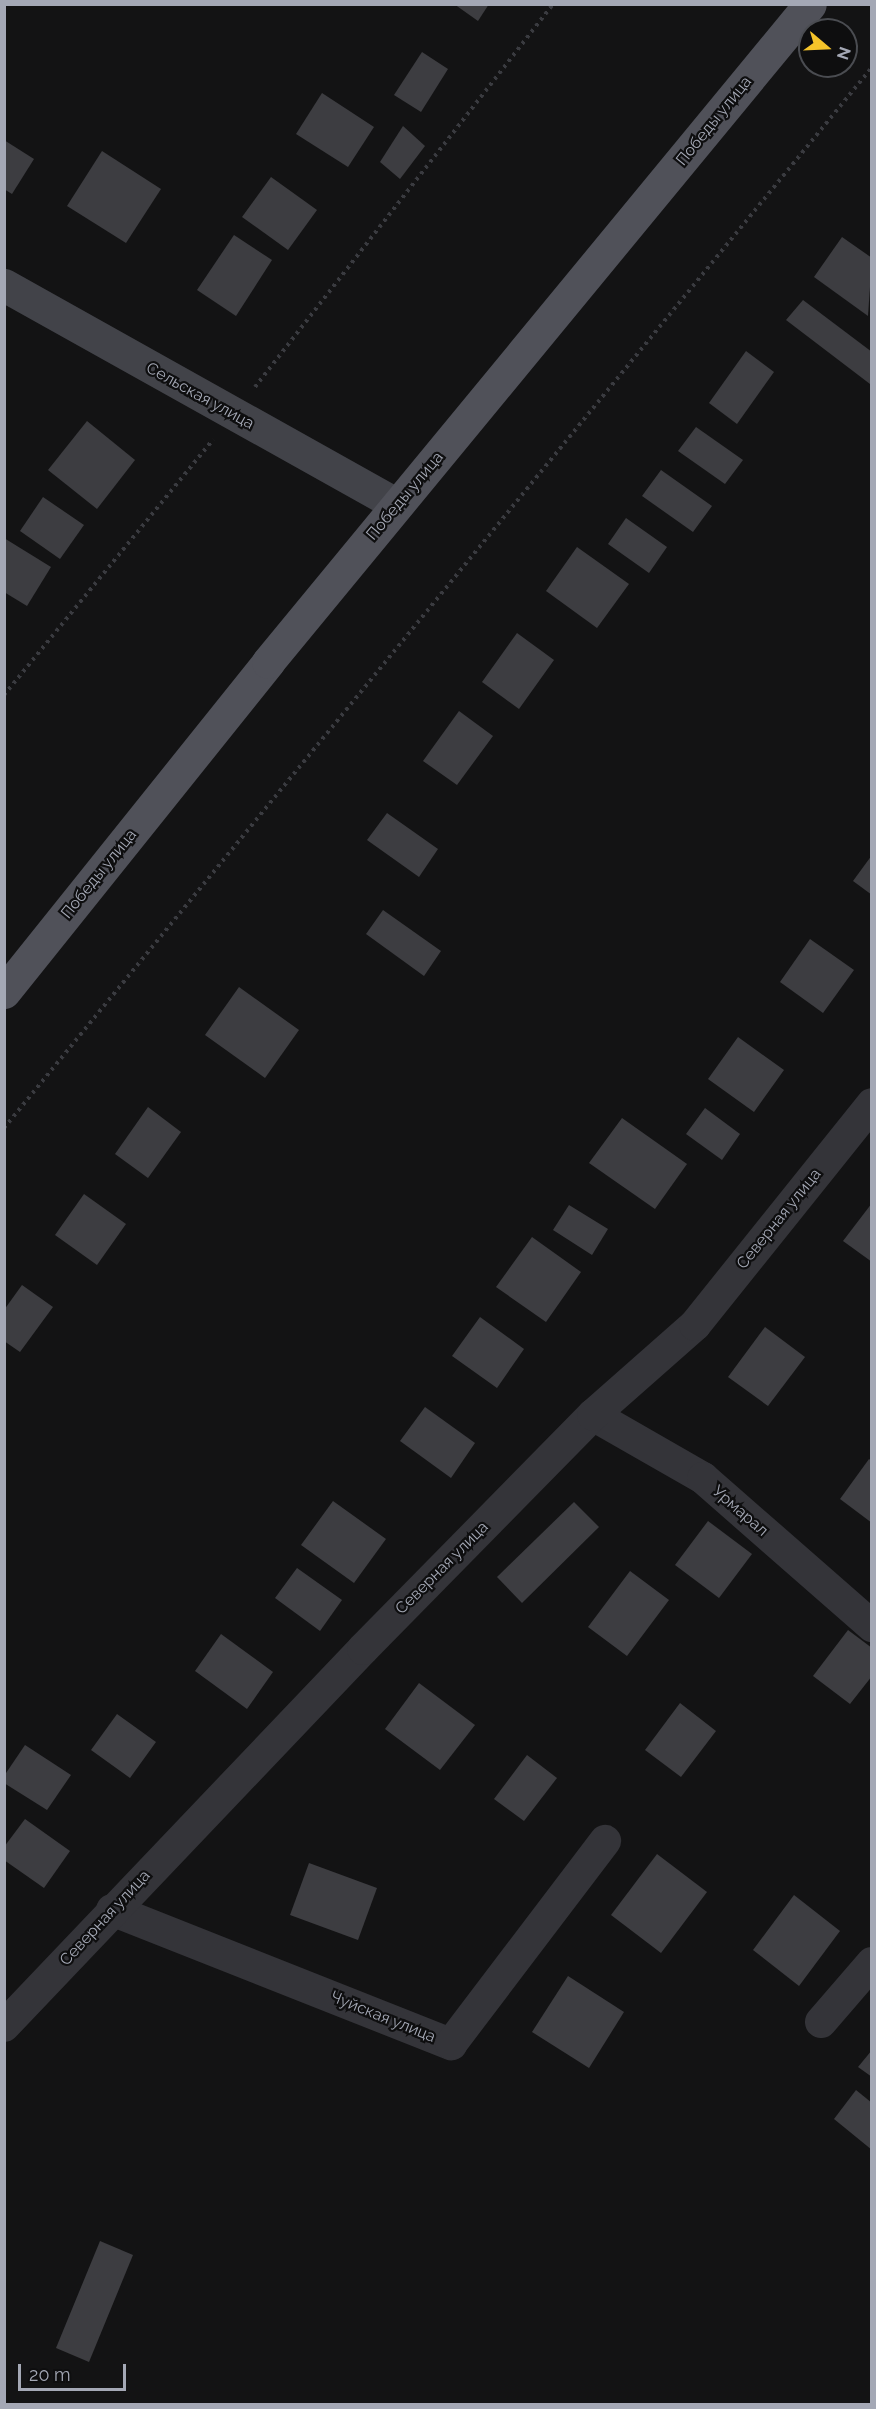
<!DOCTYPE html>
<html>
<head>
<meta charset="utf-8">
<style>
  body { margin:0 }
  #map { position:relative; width:876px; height:2409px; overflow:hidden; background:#131314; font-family:Raleway,sans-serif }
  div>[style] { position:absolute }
  .building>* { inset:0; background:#3d3d41 }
  .path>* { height:4px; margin-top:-2px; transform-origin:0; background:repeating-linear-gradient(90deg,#3a3b40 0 3px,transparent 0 7.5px) }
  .street>* { height:32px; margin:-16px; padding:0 16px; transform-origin:16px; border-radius:16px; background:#343439 }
  .secondary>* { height:33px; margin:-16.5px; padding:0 16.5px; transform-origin:16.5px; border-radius:16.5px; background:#424349 }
  .primary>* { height:33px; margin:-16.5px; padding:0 16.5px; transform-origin:16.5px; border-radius:16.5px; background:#505159 }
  span { translate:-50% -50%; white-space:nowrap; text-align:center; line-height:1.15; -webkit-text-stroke:4.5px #0e0e0f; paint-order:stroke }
  .street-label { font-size:16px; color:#a4a8b5 }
  .frame { position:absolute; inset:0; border:6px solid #a4a8b5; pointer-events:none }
  .north { position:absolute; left:798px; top:18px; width:60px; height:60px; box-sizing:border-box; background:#0e0e0f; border:2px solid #4a4c51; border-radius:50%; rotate:109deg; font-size:16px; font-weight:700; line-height:24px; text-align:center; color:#a4a8b5 }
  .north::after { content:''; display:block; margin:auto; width:21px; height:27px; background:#f5c42a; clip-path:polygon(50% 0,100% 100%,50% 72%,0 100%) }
  .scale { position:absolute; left:18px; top:2364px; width:108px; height:27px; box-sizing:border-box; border:3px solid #a4a8b5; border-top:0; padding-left:8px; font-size:18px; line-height:21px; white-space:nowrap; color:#a4a8b5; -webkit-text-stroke:4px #0e0e0f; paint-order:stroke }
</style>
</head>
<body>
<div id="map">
  <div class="building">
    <div style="clip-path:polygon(454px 4px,489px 4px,478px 21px)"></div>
    <div style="clip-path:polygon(422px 52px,448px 69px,421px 112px,394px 95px)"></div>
    <div style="clip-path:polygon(322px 93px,374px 127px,348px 167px,296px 134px)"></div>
    <div style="clip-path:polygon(403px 126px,425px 146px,400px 179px,380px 162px)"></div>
    <div style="clip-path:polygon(4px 140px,34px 159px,12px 194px,4px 189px)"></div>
    <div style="clip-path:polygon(102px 151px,161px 189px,126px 243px,67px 206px)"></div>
    <div style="clip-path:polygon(271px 177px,317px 210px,288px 250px,242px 217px)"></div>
    <div style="clip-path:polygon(234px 235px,272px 260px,236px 316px,197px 290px)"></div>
    <div style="clip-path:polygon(842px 237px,872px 258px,868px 316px,814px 277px)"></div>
    <div style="clip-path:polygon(803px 300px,872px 352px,870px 384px,786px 320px)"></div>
    <div style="clip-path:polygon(746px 351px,774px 372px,737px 424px,709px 403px)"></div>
    <div style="clip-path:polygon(87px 421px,135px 460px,97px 509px,48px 470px)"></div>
    <div style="clip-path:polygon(696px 427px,743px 460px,725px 484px,678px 451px)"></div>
    <div style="clip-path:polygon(661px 470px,712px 506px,693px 532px,642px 496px)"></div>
    <div style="clip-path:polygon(43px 497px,84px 525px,60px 559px,20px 531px)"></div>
    <div style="clip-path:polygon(626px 518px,667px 547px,649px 573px,608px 544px)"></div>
    <div style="clip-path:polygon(4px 538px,51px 567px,27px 606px,4px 592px)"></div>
    <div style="clip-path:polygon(577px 547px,629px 584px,597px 628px,546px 591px)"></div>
    <div style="clip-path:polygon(517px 633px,554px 660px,519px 709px,482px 682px)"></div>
    <div style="clip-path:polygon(459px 711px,493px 736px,457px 785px,423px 761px)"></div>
    <div style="clip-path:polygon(387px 813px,438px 849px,419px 877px,367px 840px)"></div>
    <div style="clip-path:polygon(872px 855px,872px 895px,853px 881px)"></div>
    <div style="clip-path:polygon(383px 910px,441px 951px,424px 976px,366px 934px)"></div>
    <div style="clip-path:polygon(810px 939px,854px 970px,823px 1013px,780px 982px)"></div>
    <div style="clip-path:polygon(239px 987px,299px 1030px,265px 1078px,205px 1035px)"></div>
    <div style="clip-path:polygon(738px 1037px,784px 1070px,754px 1112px,708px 1079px)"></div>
    <div style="clip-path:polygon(148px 1107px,181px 1132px,148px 1178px,115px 1154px)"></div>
    <div style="clip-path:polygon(705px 1108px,740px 1134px,722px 1160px,686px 1134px)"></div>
    <div style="clip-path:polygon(622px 1118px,687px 1164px,655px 1209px,589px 1163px)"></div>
    <div style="clip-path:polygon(84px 1194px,126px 1224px,97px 1265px,55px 1235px)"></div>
    <div style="clip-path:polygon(872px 1203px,872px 1262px,843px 1241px)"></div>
    <div style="clip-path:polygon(569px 1205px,608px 1229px,592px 1255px,553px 1230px)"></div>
    <div style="clip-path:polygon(532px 1237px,581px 1272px,546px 1322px,496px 1287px)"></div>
    <div style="clip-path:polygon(22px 1285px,53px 1307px,20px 1352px,4px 1341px,4px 1310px)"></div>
    <div style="clip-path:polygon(480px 1317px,524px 1349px,497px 1388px,452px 1356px)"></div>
    <div style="clip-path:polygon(765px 1327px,805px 1357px,768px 1406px,728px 1377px)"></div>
    <div style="clip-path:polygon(425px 1407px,475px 1443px,451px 1478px,400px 1441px)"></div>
    <div style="clip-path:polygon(869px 1459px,872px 1461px,872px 1523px,840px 1499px)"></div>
    <div style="clip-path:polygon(333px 1501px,386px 1539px,354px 1583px,301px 1545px)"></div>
    <div style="clip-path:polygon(574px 1502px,599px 1527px,522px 1603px,497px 1577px)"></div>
    <div style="clip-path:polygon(708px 1521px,752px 1554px,719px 1598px,675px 1565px)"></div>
    <div style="clip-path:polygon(297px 1568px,342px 1600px,320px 1631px,275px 1598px)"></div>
    <div style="clip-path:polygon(630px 1571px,669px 1600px,627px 1656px,588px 1627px)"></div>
    <div style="clip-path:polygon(848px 1630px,872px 1648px,872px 1676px,850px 1704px,813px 1676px)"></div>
    <div style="clip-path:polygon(221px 1634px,273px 1672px,247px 1709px,195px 1671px)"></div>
    <div style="clip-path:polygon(419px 1683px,475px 1725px,440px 1770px,385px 1729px)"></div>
    <div style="clip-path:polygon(680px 1703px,716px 1731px,681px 1777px,645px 1750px)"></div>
    <div style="clip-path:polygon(117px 1714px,156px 1742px,130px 1778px,91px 1750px)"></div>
    <div style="clip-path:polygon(25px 1745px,71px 1775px,47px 1810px,4px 1783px,4px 1776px)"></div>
    <div style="clip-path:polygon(527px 1755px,557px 1778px,524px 1821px,494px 1799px)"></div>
    <div style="clip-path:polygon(25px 1819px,70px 1851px,44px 1888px,4px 1860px,4px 1847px)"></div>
    <div style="clip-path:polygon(657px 1854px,707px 1892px,661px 1953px,611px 1915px)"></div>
    <div style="clip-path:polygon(309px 1863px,377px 1888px,358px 1940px,290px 1915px)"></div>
    <div style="clip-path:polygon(794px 1895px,840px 1931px,799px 1986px,753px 1950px)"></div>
    <div style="clip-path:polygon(568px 1976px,624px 2012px,589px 2068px,532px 2032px)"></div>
    <div style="clip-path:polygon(872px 2050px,872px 2077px,858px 2067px)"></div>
    <div style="clip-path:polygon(856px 2090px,872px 2103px,872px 2150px,834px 2119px)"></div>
    <div style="clip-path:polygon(100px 2241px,133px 2255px,89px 2362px,56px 2348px)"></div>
  </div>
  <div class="path">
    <div style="left:255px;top:387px;width:485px;rotate:-52.1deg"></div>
    <div style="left:4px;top:695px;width:330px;rotate:-50.7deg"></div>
    <div style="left:4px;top:1128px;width:1371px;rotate:-50.71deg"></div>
  </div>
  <div class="street">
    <div style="left:593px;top:1415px;width:127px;rotate:29.8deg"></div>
    <div style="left:703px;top:1478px;width:225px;rotate:41.2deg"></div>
    <div style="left:112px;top:1910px;width:365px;rotate:21.6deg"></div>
    <div style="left:451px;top:2044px;width:255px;rotate:-52.8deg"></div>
    <div style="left:821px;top:2022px;width:78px;rotate:-49.2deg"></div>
    <div style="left:4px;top:2026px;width:521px;rotate:-46.4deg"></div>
    <div style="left:363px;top:1649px;width:328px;rotate:-45.5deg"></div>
    <div style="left:593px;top:1415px;width:136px;rotate:-41.4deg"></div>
    <div style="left:695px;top:1325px;width:283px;rotate:-51.3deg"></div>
  </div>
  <div class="secondary">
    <div style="left:4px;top:285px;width:450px;rotate:29.2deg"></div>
  </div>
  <div class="primary">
    <div style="left:4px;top:992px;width:423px;rotate:-51.3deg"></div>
    <div style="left:268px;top:662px;width:852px;rotate:-50.52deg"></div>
  </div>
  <div class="street-label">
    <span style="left:714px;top:121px;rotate:-51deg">Победы улица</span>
    <span style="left:200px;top:396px;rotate:29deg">Сельская улица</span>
    <span style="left:405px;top:496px;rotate:-50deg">Победы улица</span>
    <span style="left:99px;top:874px;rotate:-51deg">Победы улица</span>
    <span style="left:779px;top:1219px;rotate:-51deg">Северная улица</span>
    <span style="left:740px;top:1511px;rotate:41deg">Урмарал</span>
    <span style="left:442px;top:1568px;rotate:-45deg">Северная улица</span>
    <span style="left:105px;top:1918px;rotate:-47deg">Северная улица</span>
    <span style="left:383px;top:2017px;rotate:22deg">Чуйская улица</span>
  </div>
  <div class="frame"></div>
  <div class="north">N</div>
  <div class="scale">20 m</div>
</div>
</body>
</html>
